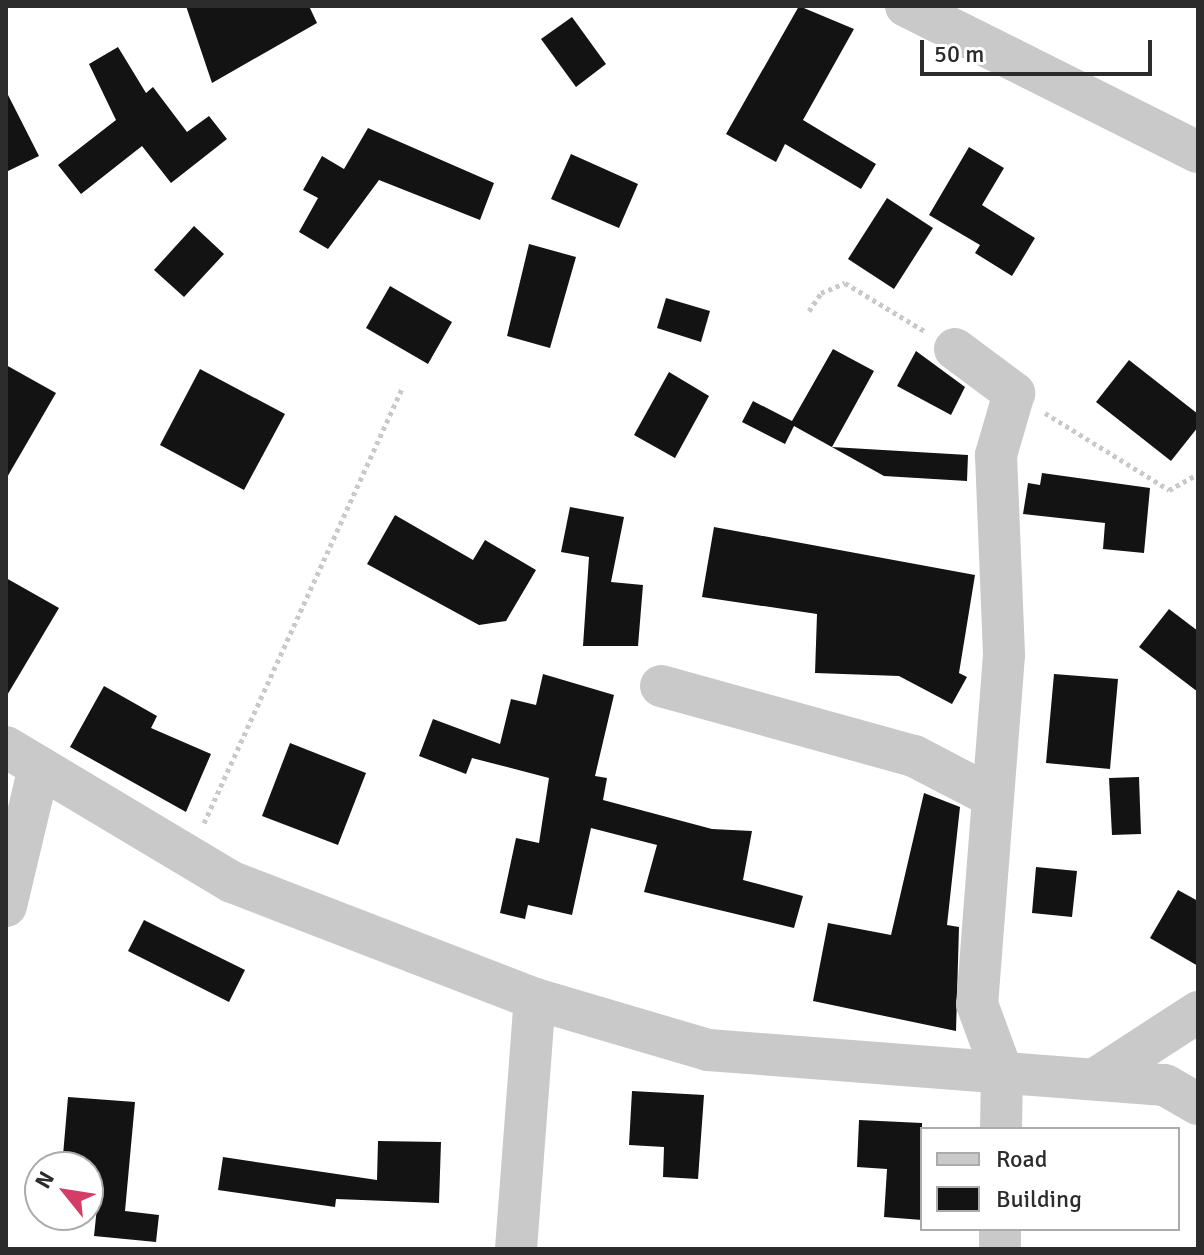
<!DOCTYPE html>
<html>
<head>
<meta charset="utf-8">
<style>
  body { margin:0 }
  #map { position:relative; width:1204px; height:1255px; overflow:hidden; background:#fff; font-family:Signika,sans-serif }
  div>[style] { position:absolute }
  .building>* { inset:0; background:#131313 }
  .path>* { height:5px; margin-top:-2.5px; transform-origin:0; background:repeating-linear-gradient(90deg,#c9c9c9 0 4px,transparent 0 8px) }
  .minor>* { height:42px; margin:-21px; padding:0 21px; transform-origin:21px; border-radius:21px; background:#c9c9c9 }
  span { translate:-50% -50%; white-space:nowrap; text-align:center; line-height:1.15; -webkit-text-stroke:8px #fff; paint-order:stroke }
  .frame { position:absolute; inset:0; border:8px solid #2c2c2c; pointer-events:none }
  .legend { position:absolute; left:920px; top:1127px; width:260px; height:104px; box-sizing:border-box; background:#fff; border:2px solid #ababab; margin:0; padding:10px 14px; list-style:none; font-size:24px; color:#2c2c2c }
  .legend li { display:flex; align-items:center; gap:16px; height:40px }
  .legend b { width:40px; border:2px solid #ababab }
  .north { position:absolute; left:24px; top:1151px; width:80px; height:80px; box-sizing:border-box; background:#fff; border:2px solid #ababab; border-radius:50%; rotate:300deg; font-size:22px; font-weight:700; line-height:32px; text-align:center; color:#2c2c2c }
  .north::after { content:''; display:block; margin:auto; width:28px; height:36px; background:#d43e66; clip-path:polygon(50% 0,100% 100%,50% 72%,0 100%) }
  .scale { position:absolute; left:920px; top:40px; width:232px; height:36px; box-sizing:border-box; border:4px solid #2c2c2c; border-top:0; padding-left:10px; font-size:24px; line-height:28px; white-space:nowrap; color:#2c2c2c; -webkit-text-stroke:6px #fff; paint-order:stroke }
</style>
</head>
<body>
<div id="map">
  <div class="building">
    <div style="clip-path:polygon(186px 6px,309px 6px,317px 23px,212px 83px)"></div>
    <div style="clip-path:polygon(799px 6px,854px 29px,803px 120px,876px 164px,861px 189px,785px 144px,776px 162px,726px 134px)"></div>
    <div style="clip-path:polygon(572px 17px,606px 64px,576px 87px,541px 39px)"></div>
    <div style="clip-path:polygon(118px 47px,146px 93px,153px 87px,187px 132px,209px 116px,227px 139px,171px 183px,142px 146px,81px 194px,58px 165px,116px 120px,89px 64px)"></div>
    <div style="clip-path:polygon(6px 91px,39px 156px,6px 172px)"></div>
    <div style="clip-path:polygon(368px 128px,494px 183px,480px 220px,379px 180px,328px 249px,299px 232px,318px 198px,303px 190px,322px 156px,344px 169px)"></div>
    <div style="clip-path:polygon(969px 147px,1004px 168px,982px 205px,1035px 238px,1012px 276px,975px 253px,980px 245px,929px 215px)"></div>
    <div style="clip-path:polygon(571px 154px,638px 184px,619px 228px,551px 199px)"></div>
    <div style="clip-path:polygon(887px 198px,933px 228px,894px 289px,848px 259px)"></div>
    <div style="clip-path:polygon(194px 226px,224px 254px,184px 297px,154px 270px)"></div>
    <div style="clip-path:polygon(529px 244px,576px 257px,550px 348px,507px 336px)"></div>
    <div style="clip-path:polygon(390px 286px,452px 322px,428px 364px,366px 328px)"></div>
    <div style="clip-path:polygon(666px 298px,710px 311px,701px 342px,657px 328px)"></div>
    <div style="clip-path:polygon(833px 349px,874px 371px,832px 447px,968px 455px,967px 481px,884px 476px,794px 426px,785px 444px,742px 422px,753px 401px,792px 421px)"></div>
    <div style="clip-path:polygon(916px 351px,965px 387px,951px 415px,897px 386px)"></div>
    <div style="clip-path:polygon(1129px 360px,1198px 414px,1198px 427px,1171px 461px,1096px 402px)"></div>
    <div style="clip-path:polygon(6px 365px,56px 393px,6px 479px)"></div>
    <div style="clip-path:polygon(200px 369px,285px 414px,244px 490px,160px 445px)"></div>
    <div style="clip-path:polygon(669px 372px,709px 396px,675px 458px,634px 435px)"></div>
    <div style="clip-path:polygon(1042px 473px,1150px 488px,1144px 553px,1103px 549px,1105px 523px,1023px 514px,1028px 483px,1040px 485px)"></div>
    <div style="clip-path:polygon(570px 507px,624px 517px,611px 582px,643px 585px,638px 646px,583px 646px,589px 557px,561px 552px)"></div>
    <div style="clip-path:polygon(395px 515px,473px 560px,485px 540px,536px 570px,506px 621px,479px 625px,367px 564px)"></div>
    <div style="clip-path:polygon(714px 527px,975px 575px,959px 673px,967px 677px,952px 704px,899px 676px,815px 673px,817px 614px,702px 597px)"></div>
    <div style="clip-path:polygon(6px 578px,59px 608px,6px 697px)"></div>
    <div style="clip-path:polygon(1169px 609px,1198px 631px,1198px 692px,1139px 647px)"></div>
    <div style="clip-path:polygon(543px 674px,614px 695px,595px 776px,607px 778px,603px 800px,712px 829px,752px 831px,743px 880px,803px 896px,794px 928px,644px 892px,657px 845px,591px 828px,572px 915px,528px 905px,525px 919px,500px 913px,516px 838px,539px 843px,549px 778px,472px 758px,466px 774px,419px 756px,433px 719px,500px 744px,511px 699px,536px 705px)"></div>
    <div style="clip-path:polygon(1054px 674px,1118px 679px,1110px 769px,1046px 763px)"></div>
    <div style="clip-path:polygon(104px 686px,157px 716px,151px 728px,211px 754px,186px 812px,70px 747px)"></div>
    <div style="clip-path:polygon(290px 743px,366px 773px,338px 845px,262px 816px)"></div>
    <div style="clip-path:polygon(1139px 777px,1141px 834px,1112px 835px,1109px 778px)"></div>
    <div style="clip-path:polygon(924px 793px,960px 807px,947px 925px,959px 927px,956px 1031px,813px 1001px,828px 923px,891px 935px)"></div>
    <div style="clip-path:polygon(1036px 867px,1077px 871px,1072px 917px,1032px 913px)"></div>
    <div style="clip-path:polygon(1178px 890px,1198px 901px,1198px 966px,1150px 938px)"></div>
    <div style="clip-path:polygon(144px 920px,245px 970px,229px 1002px,128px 951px)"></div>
    <div style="clip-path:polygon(632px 1091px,704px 1095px,698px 1179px,663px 1177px,664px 1147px,629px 1145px)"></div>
    <div style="clip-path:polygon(68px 1097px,135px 1102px,125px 1211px,159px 1215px,156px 1242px,94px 1236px,100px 1178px,88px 1177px,88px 1167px,62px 1167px)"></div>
    <div style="clip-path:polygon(859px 1120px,922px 1123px,922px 1220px,884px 1217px,887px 1169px,857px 1167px)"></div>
    <div style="clip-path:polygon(378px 1141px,441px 1142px,439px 1203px,336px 1199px,335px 1207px,218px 1190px,223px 1157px,377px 1180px)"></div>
  </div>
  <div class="path">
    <div style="left:809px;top:311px;width:22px;rotate:-56deg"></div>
    <div style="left:821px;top:293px;width:26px;rotate:-23deg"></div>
    <div style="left:845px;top:283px;width:95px;rotate:31.2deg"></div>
    <div style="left:1045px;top:413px;width:146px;rotate:31.8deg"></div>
    <div style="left:1169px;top:490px;width:33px;rotate:-29deg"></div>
    <div style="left:204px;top:823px;width:478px;rotate:-65.5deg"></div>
  </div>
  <div class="minor">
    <div style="left:906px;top:6px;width:326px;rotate:26.6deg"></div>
    <div style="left:955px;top:349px;width:74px;rotate:36.7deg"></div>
    <div style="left:1014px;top:393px;width:65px;rotate:106.2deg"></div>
    <div style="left:996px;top:455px;width:200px;rotate:87.7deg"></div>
    <div style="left:1004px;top:655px;width:350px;rotate:94.4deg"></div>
    <div style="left:977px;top:1004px;width:72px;rotate:69.8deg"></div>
    <div style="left:1002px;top:1072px;width:57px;rotate:91deg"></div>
    <div style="left:661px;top:686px;width:263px;rotate:15.5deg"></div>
    <div style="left:914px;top:756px;width:87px;rotate:27.5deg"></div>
    <div style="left:6px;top:747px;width:263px;rotate:30.9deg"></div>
    <div style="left:232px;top:882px;width:325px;rotate:21.1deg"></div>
    <div style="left:535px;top:999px;width:180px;rotate:16.4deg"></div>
    <div style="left:708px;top:1050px;width:458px;rotate:4.4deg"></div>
    <div style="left:1165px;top:1085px;width:38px;rotate:30deg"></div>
    <div style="left:6px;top:906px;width:143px;rotate:-76.6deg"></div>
    <div style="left:1095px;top:1079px;width:123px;rotate:-33deg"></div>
    <div style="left:516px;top:1249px;width:251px;rotate:-85.7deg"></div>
    <div style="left:1000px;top:1249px;width:20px;rotate:-90deg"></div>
  </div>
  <div class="frame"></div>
  <ul class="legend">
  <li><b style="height:10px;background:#c9c9c9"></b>Road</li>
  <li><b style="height:22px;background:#131313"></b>Building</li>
  </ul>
  <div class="north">N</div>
  <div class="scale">50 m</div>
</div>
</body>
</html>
